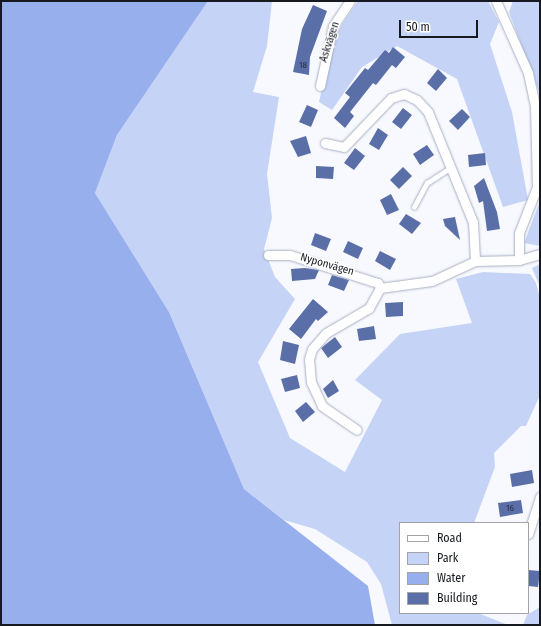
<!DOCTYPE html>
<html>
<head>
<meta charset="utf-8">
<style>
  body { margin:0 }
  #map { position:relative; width:541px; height:626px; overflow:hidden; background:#f8f9fe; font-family:"Fira Sans Condensed",sans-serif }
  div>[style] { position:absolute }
  .green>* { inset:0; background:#c4d3f6 }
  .water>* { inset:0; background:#97afed }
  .building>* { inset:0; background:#5a6fa7 }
  .roads { filter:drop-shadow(0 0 1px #a6afc3) drop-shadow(0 0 1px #a6afc3) }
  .service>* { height:4.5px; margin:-2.25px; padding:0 2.25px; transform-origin:2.25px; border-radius:2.25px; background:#fff }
  .minor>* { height:9px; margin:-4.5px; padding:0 4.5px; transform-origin:4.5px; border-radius:4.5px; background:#fff }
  span { translate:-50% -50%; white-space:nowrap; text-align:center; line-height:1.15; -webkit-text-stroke:3px #fff; paint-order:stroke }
  .number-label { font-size:9px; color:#272e42 }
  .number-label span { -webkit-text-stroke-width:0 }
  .street-label { font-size:11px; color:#161920 }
  .frame { position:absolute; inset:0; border:2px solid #161920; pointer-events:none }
  .legend { position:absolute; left:399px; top:522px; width:130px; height:92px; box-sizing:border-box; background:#fff; border:1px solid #a2a3a6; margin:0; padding:5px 7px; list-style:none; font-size:12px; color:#161920 }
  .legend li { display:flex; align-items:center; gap:8px; height:20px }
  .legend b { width:20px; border:1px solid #a2a3a6 }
  .scale { position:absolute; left:399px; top:20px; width:79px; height:18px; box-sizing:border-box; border:2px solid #161920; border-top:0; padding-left:5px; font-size:12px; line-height:14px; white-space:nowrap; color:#161920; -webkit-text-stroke:3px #fff; paint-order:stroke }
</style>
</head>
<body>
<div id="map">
  <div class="green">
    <div style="clip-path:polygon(208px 1px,272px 1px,267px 46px,253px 92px,279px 97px,267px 174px,272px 218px,264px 249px,275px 277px,295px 299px,258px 362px,290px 438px,345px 472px,382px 400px,355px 380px,400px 334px,472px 323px,456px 279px,483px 272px,530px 274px,536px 283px,540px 298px,540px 395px,526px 426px,521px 426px,494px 453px,495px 467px,474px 523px,400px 523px,400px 613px,478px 613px,508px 625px,392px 625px,381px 584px,367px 562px,315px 529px,284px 520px,244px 489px,169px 312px,95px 193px,117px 135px)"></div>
    <div style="clip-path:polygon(358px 1px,488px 1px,499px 22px,490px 44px,512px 112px,528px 200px,503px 207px,457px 79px,397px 46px,362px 67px,332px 110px,319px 102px,333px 38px)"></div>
    <div style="clip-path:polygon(513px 1px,540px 1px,540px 95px,509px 12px)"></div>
    <div style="clip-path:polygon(540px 201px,540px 246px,524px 243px)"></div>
    <div style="clip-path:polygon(540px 264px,540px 287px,532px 268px)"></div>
    <div style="clip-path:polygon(540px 607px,540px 625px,523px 625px,527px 615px)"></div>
  </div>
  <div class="water">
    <div style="clip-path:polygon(1px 1px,208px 1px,117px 135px,95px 193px,169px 312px,244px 489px,368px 586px,375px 625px,1px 625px)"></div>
  </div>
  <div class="building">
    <div style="clip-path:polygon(313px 5px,327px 11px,310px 57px,309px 75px,293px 72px,302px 29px)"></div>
    <div style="clip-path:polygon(393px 47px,405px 57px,396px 68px,392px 65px,376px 85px,373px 83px,350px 112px,354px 116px,345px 128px,334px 118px,350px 97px,345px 93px,365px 68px,368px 70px,385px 50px,389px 53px)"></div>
    <div style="clip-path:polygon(438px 69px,447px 78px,436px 91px,427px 83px)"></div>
    <div style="clip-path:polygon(307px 105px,318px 110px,311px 127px,299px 122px)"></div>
    <div style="clip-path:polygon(403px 108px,412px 115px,401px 129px,392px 122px)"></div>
    <div style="clip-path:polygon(462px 109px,470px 117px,458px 130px,449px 121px)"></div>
    <div style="clip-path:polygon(378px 128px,388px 135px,379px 150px,369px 144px)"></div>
    <div style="clip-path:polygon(306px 136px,311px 153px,298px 157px,290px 141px)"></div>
    <div style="clip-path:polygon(427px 145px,434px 155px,420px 165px,413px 154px)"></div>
    <div style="clip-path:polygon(355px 148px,365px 156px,354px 170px,344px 163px)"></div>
    <div style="clip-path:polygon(485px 153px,486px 165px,469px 167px,468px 155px)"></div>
    <div style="clip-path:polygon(316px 166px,334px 167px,333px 179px,316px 178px)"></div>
    <div style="clip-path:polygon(403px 167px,412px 176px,399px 189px,390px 180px)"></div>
    <div style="clip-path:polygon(484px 178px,497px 212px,500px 229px,487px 231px,483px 201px,479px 203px,474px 186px)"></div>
    <div style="clip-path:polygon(391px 194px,399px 210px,387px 215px,380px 200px)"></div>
    <div style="clip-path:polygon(406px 214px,421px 223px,412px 234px,399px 224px)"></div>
    <div style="clip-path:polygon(455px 217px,460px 240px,445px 226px,443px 219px)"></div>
    <div style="clip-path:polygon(315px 233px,331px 239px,326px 251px,311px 245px)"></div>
    <div style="clip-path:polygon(348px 241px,363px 248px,358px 259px,343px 252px)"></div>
    <div style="clip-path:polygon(380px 251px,396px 259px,390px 270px,375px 261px)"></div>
    <div style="clip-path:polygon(305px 268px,319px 270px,315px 279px,292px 281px,291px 269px)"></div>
    <div style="clip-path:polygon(332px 275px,349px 280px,344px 291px,328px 285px)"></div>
    <div style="clip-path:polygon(313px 299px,328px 312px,318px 321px,316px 319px,301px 339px,289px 329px)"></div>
    <div style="clip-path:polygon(403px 302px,403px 316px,386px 317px,385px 303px)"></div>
    <div style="clip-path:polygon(374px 326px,376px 339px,359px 341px,357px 329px)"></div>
    <div style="clip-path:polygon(335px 337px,342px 347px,328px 358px,321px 348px)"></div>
    <div style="clip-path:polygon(283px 341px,299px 345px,295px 364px,280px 360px)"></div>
    <div style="clip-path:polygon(297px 375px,300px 388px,285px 392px,281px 379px)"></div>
    <div style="clip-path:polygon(333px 380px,339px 391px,328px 398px,323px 389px)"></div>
    <div style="clip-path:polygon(306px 402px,315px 412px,303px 422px,295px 411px)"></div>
    <div style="clip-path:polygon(532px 470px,534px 483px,512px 487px,510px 474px)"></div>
    <div style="clip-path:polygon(521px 500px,523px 513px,500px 517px,498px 503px)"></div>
    <div style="clip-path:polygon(528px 570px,540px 571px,538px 587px,528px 586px)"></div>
  </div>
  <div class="roads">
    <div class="service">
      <div style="left:414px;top:207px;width:27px;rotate:-62deg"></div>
      <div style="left:427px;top:183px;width:27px;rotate:-33deg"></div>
    </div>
    <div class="minor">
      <div style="left:496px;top:1px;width:79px;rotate:66deg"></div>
      <div style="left:528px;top:73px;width:34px;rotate:78deg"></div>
      <div style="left:535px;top:106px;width:81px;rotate:88.6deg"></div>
      <div style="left:537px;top:187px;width:49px;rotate:111.4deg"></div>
      <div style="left:519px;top:233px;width:27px;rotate:90deg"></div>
      <div style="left:519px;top:260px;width:22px;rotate:-16deg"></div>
      <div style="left:320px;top:86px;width:61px;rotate:-77.8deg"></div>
      <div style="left:333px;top:26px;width:30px;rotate:-56deg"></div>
      <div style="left:325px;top:143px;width:19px;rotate:12deg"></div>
      <div style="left:344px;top:147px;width:68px;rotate:-46.2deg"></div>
      <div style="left:391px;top:98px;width:14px;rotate:-17deg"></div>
      <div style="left:404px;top:94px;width:14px;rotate:25deg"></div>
      <div style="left:417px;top:100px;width:16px;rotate:47deg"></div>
      <div style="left:428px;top:112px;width:119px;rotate:67.8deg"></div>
      <div style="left:473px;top:222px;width:39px;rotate:87deg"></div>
      <div style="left:268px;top:255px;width:22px"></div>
      <div style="left:290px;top:255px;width:92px;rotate:17.7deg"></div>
      <div style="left:378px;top:283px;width:5px;rotate:68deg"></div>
      <div style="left:380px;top:288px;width:23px;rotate:119deg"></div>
      <div style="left:369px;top:308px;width:50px;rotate:149.8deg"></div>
      <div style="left:326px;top:333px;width:21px;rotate:131deg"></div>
      <div style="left:312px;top:349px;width:10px;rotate:107deg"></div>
      <div style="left:309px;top:359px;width:23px;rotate:85deg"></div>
      <div style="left:311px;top:382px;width:26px;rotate:65deg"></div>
      <div style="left:322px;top:406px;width:42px;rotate:34.4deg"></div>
      <div style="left:380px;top:288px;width:52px;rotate:-7.7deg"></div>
      <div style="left:432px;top:281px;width:47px;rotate:-24.9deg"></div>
      <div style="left:475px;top:261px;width:44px;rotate:-1.3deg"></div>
      <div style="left:528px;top:534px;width:39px;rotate:-72deg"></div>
    </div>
  </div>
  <div class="number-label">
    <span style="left:303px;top:65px">18</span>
    <span style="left:510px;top:508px">16</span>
  </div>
  <div class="street-label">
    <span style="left:330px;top:42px;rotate:-72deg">Askvägen</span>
    <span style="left:327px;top:265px;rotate:16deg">Nyponvägen</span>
  </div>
  <div class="frame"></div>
  <ul class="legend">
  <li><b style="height:5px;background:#fff"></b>Road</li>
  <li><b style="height:11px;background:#c4d3f6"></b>Park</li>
  <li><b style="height:11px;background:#97afed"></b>Water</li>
  <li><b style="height:11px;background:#5a6fa7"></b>Building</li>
  </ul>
  <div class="scale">50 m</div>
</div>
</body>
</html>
